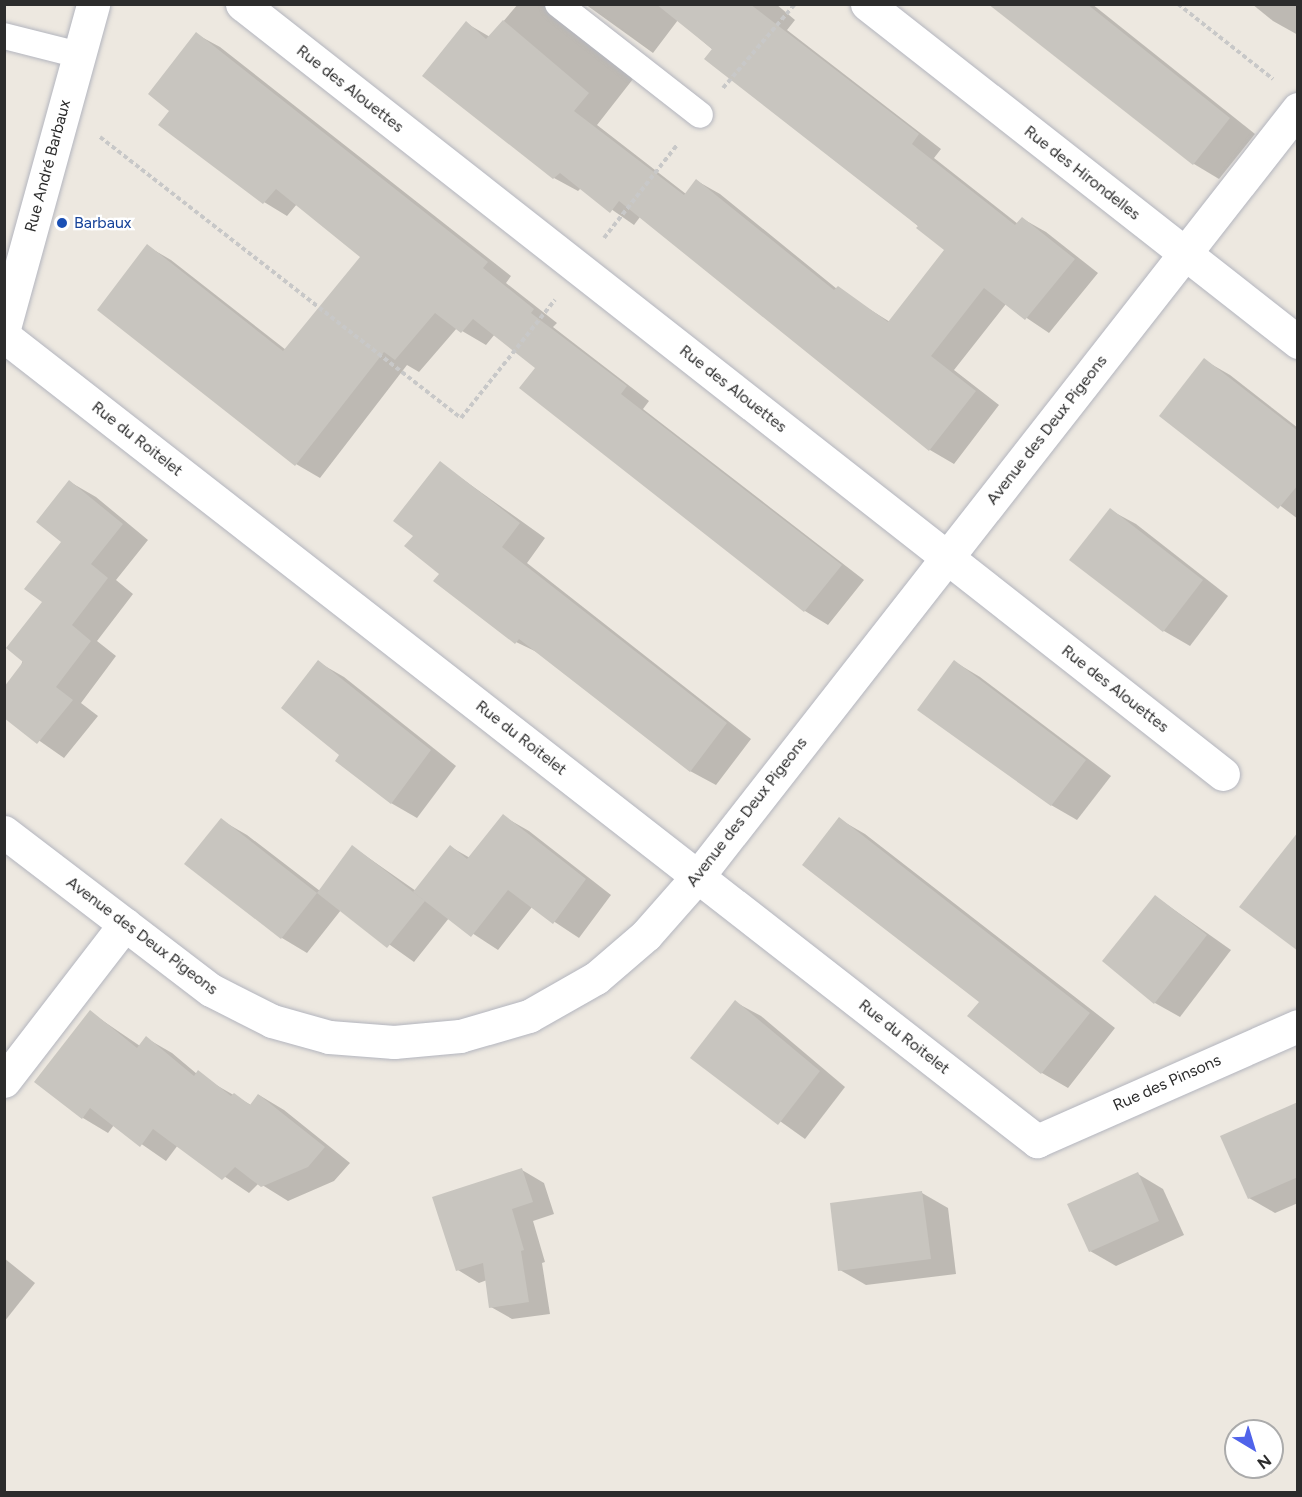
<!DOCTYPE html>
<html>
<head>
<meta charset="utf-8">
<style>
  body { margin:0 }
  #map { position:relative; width:1302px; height:1497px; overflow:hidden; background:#ede8e0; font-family:Figtree,sans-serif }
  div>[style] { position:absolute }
  .shadow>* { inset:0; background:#0003 }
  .building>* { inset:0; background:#c8c5bf }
  .path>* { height:4px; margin-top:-2px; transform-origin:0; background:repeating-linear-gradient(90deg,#c8c8c8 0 4.5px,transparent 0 7.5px) }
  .roads { filter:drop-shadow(0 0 2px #b3b5be) drop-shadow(0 0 2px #b3b5be) }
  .service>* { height:26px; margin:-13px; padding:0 13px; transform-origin:13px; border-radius:13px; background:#fff }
  .minor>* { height:33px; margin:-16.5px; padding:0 16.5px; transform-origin:16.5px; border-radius:16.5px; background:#fff }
  .tertiary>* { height:33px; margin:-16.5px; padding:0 16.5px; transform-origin:16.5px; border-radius:16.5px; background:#fff }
  .dots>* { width:16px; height:16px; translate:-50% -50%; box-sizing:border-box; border:3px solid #fff; border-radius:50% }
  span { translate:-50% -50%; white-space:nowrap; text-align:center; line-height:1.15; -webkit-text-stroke:4.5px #fff; paint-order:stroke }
  .street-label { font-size:16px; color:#2c2c2c }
  .transit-label { font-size:16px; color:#164399 }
  .left { translate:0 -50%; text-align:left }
  .frame { position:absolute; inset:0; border:6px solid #2c2c2c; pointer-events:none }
  .north { position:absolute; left:1224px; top:1419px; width:60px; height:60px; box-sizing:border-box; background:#fff; border:2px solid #ababab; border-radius:50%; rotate:142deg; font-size:16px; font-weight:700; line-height:24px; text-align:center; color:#2c2c2c }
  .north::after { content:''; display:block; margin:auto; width:21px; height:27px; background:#5063ea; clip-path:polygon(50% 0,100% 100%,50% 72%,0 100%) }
</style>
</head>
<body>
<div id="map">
  <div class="shadow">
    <div style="clip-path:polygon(518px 4px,575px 4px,633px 79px,597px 125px,686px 194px,697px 181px,720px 194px,837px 289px,890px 322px,946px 250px,678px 20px,653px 53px,585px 4px,776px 4px,795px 20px,787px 30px,941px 149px,934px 158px,1018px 224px,1023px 219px,1046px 232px,1098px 273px,1049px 333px,1006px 304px,954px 370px,999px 405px,954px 464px,930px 450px,640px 217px,634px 225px,581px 188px,578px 191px,554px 178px,466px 23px,490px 37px)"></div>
    <div style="clip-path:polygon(990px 4px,1092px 4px,1255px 134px,1219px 179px,1194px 164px)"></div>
    <div style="clip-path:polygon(1252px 4px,1298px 4px,1298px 35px,1273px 21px)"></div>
    <div style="clip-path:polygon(196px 34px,220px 47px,511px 276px,506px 283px,557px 323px,553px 327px,649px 401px,643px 409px,864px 580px,828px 625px,805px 611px,521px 388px,537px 368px,495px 334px,486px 345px,457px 328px,419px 372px,407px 365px,320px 478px,296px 464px,147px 246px,171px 260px,286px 350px,362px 257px,297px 204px,287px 216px,264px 202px,171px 110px)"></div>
    <div style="clip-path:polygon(1204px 360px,1230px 375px,1298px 428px,1298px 519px,1161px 416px)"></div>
    <div style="clip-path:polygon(440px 463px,545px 538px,527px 563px,751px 739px,716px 785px,690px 771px,543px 655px,516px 642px,442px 574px,415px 535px)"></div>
    <div style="clip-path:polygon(70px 482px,96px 497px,148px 540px,116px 580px,133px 594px,97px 641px,116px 656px,81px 703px,98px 716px,64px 758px,4px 716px,63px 541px)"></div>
    <div style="clip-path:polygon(1110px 510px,1136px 524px,1228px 596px,1190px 646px,1164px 631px,1071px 560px)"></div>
    <div style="clip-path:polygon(318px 662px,344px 677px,456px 766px,417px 818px,391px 803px,341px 754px)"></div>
    <div style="clip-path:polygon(955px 662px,980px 677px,1111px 776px,1077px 820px,1051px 805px)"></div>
    <div style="clip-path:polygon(503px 816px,529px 831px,611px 895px,579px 938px,532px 907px,498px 950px,449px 918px,414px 962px,341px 910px,307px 953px,282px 938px,221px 820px,247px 835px,320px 891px,353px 847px,416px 891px,451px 847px,470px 858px)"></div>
    <div style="clip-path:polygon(839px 819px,865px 834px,1115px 1028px,1068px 1088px,1042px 1073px,970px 1016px,981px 1001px)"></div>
    <div style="clip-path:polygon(1156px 897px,1231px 950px,1180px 1017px,1155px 1003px)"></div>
    <div style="clip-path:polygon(735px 1002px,761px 1016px,845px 1087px,805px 1139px,692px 1058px)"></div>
    <div style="clip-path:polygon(90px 1012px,140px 1046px,146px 1038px,172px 1053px,197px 1074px,251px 1105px,259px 1095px,284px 1110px,350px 1163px,334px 1181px,288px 1201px,259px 1183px,249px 1193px,178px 1145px,166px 1161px,114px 1125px,108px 1133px,83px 1118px)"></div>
    <div style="clip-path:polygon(1298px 1103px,1298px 1203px,1275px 1213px,1249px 1198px)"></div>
    <div style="clip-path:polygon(522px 1170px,544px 1183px,554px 1214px,533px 1221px,545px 1262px,542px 1263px,550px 1314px,512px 1319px,491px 1307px,487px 1280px,479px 1283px,458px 1270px)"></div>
    <div style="clip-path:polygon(1138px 1174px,1163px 1189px,1184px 1235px,1116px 1266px,1090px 1251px)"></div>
    <div style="clip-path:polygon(922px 1193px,948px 1208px,956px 1274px,866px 1285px,840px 1270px)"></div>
    <div style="clip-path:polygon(4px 1258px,35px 1283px,4px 1322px)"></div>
  </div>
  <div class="building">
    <div style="clip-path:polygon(656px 4px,750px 4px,919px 134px,912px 144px,1015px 225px,1022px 217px,1075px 259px,1025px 320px,984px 288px,931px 356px,976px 391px,929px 451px,619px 201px,610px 213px,560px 173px,553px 179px,422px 76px,466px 21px,486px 39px,503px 20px,589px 93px,574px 111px,684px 195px,696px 179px,834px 290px,838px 286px,888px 322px,944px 250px,916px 228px,918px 226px,704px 59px,712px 49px)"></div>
    <div style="clip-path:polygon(988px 4px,1087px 4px,1230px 118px,1193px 165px)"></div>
    <div style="clip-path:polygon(196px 32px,488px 262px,483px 268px,534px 309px,531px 313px,627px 386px,621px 394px,842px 565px,804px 612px,519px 388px,535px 368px,473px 319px,461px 333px,435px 313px,395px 360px,384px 352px,295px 466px,97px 310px,147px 244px,283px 351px,360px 257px,276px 189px,263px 204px,158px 125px,169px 111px,148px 94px)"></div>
    <div style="clip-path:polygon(1204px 358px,1298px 431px,1298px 485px,1278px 509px,1159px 416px)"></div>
    <div style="clip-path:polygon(440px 461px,520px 523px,502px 547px,727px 723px,690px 772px,519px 639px,515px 644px,433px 581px,439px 574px,404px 546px,413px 536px,393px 521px)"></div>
    <div style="clip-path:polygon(69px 480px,123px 524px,91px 564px,108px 578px,72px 625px,91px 641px,56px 687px,73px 700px,37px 744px,4px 718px,4px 687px,23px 662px,6px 648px,42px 602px,24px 589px,61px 542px,36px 522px)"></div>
    <div style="clip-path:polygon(1110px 508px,1203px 580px,1163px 632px,1069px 560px)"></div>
    <div style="clip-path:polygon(318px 660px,431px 750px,391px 804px,335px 761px,339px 755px,281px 708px)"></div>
    <div style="clip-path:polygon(954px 660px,1086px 760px,1051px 806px,917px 710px)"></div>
    <div style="clip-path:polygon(503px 814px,586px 879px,553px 924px,508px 890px,471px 937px,413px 892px,450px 845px,467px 859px)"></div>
    <div style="clip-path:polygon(839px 817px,1090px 1013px,1041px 1074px,967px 1016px,979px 1002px,802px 865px)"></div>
    <div style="clip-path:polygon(221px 818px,317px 893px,281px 939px,184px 864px)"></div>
    <div style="clip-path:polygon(1298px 832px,1298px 951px,1239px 907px)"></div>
    <div style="clip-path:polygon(352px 845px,425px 901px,387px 948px,317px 893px)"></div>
    <div style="clip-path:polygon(1155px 895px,1207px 935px,1154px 1004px,1102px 961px)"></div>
    <div style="clip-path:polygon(735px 1000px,820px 1071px,778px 1125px,690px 1058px)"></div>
    <div style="clip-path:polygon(90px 1010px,137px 1048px,146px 1036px,194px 1076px,198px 1070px,231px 1096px,234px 1093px,250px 1105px,258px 1094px,325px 1147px,308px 1167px,261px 1187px,235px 1167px,222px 1180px,153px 1129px,140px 1147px,90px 1108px,82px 1119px,34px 1082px)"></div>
    <div style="clip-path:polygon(1298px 1102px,1298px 1177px,1248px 1199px,1220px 1136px)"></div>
    <div style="clip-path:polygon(522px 1168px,533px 1202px,512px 1209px,524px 1250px,521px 1251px,529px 1302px,489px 1308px,483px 1263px,456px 1271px,432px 1197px)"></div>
    <div style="clip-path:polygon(1138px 1172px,1159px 1221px,1089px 1252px,1067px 1204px)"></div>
    <div style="clip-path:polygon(922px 1191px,931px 1259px,838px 1271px,830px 1203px)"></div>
  </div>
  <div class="path">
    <div style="left:1178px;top:4px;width:121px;rotate:38.3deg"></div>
    <div style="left:723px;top:88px;width:111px;rotate:-49.4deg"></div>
    <div style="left:100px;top:137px;width:457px;rotate:37.9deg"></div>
    <div style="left:461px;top:418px;width:151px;rotate:-51.5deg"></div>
    <div style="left:604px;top:238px;width:118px;rotate:-51.9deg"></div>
  </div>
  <div class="roads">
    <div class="service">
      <div style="left:558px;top:4px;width:180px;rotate:38deg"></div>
      <div style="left:4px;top:36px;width:77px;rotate:14.2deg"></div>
    </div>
    <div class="minor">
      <div style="left:242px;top:4px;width:1247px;rotate:38.13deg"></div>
      <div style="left:867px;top:4px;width:548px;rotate:38.1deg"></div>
      <div style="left:4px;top:336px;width:1310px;rotate:37.93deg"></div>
      <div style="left:1037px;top:1141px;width:285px;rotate:-23.8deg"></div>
      <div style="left:4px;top:832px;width:260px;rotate:37.4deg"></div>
      <div style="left:211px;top:990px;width:68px;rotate:26.9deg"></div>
      <div style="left:272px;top:1021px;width:59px;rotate:15.7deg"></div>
      <div style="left:329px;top:1037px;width:65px;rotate:4.4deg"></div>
      <div style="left:394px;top:1042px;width:66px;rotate:-5.2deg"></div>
      <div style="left:460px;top:1036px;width:72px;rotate:-16.2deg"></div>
      <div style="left:529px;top:1016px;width:77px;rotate:-29.6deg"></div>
      <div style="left:596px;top:978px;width:66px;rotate:-40.7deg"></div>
      <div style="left:646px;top:935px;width:79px;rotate:-48.6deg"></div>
      <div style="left:698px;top:876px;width:974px;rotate:-51.97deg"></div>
      <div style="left:4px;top:1081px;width:198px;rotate:-52.4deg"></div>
    </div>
    <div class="tertiary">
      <div style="left:4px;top:328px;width:336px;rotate:-74.6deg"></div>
    </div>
  </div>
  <div class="dots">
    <div style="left:62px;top:223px;background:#1a4fb4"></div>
  </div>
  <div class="street-label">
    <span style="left:350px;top:89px;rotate:38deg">Rue des Alouettes</span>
    <span style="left:48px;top:166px;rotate:-75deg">Rue André Barbaux</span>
    <span style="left:1082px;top:173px;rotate:38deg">Rue des Hirondelles</span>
    <span style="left:733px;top:389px;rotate:38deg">Rue des Alouettes</span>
    <span style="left:1047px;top:430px;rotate:-52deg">Avenue des Deux Pigeons</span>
    <span style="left:137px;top:439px;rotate:38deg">Rue du Roitelet</span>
    <span style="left:1115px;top:689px;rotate:38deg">Rue des Alouettes</span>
    <span style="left:521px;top:738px;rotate:38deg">Rue du Roitelet</span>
    <span style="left:747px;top:812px;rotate:-52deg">Avenue des Deux Pigeons</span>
    <span style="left:142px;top:936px;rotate:37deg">Avenue des Deux Pigeons</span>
    <span style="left:904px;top:1037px;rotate:38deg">Rue du Roitelet</span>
    <span style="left:1167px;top:1083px;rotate:-24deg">Rue des Pinsons</span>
  </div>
  <div class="transit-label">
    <span class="left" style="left:74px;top:223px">Barbaux</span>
  </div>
  <div class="frame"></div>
  <div class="north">N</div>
</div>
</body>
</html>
